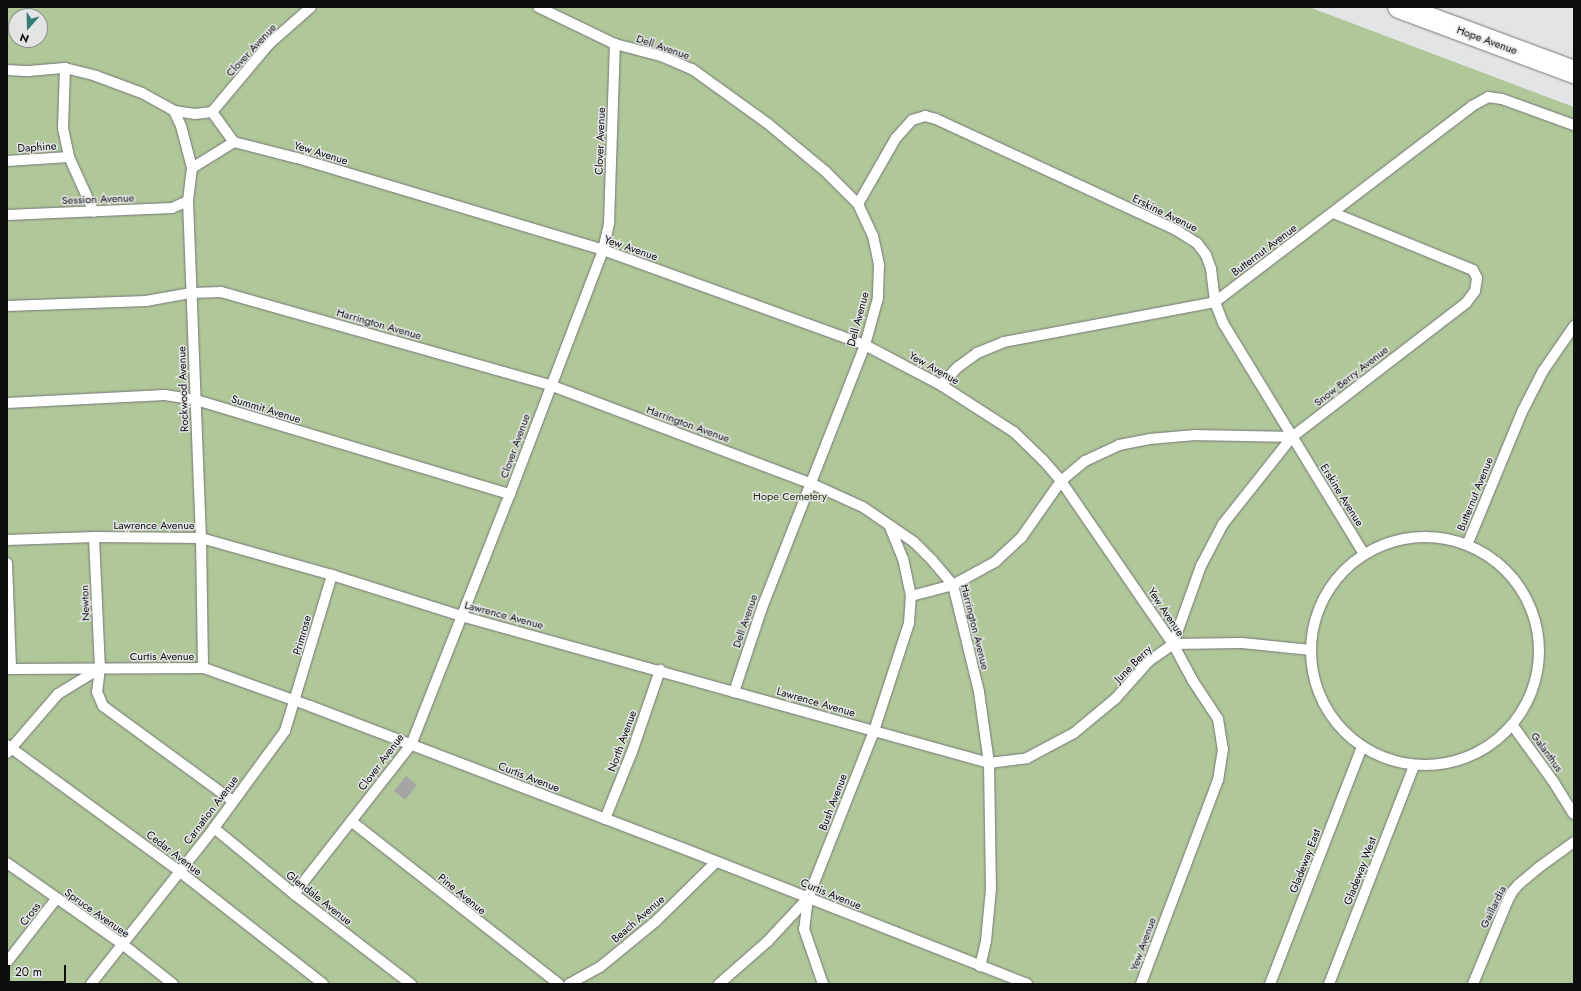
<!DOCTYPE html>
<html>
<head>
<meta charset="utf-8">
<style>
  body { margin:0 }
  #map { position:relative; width:1581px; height:991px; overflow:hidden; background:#e2e4e6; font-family:Jost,sans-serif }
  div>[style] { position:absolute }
  .green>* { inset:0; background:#b0c899 }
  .building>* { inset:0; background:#a5a5a6 }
  .roads { filter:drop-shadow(0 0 1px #757677) drop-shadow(0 0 1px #757677) }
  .service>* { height:10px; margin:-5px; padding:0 5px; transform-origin:5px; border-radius:5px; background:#fff }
  .service>.ring { margin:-5px; padding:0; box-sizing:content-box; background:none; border:10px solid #fff; border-radius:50% }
  .secondary>* { height:22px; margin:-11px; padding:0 11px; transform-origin:11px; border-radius:11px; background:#fff }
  span { translate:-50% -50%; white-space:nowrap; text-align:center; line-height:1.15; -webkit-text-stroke:3px #e2e4e6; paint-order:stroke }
  .street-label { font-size:11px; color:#0c0d0d }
  .park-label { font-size:11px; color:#23340d }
  .frame { position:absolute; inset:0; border:8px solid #0c0d0d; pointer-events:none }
  .north { position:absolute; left:8px; top:8px; width:40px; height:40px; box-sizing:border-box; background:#e2e4e6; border:1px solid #8c8e8f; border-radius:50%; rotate:200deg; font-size:11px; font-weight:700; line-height:16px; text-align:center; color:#0c0d0d }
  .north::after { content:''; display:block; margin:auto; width:14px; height:18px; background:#337b73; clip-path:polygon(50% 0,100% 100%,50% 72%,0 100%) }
  .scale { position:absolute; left:8px; top:965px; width:58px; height:18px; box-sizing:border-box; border:2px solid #0c0d0d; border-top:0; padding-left:5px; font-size:12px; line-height:14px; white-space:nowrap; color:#0c0d0d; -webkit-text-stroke:3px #e2e4e6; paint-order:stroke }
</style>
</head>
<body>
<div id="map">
  <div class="green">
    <div style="clip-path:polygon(evenodd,7px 7px,1309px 7px,1574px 107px,1574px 984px,7px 984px,7px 7px,16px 16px,40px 16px,40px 40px,16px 40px,16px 16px)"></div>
  </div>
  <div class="building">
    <div style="clip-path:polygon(406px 776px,417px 785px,405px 800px,394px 791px)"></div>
  </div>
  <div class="roads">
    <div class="service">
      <div style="left:615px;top:44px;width:48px;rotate:14.6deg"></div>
      <div style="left:661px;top:56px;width:34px;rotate:23deg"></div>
      <div style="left:692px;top:69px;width:92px;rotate:35.8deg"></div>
      <div style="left:767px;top:123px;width:75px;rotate:39.6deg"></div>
      <div style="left:825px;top:171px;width:47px;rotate:45deg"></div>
      <div style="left:858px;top:204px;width:35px;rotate:65deg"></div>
      <div style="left:873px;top:236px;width:30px;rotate:78deg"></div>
      <div style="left:879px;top:265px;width:33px;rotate:92deg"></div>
      <div style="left:878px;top:298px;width:49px;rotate:105.5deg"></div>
      <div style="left:865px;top:345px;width:279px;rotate:111.4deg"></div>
      <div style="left:763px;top:605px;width:92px;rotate:108.4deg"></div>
      <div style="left:65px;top:68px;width:60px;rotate:91.9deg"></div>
      <div style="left:63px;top:128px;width:30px;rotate:78deg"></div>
      <div style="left:69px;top:157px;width:60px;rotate:65.6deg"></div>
      <div style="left:7px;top:70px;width:22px;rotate:3deg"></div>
      <div style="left:29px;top:71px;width:36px;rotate:-5deg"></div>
      <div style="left:65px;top:68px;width:32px;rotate:14deg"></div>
      <div style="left:96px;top:76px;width:49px;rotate:20.3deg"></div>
      <div style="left:142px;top:93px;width:37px;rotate:29deg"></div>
      <div style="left:174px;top:111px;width:21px;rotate:8deg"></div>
      <div style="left:195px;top:114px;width:17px;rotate:-7deg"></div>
      <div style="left:212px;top:112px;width:37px;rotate:54deg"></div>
      <div style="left:174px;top:111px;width:17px;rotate:65deg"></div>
      <div style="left:181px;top:126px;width:43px;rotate:75.3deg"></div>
      <div style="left:192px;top:168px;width:33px;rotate:97deg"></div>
      <div style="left:188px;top:201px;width:337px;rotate:87.8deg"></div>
      <div style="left:201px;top:538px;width:130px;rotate:89.1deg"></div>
      <div style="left:212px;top:112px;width:89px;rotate:-50deg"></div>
      <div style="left:269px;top:44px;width:56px;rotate:-41.4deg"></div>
      <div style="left:7px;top:161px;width:62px;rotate:-3.7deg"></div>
      <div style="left:192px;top:168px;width:49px;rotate:-31.8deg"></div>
      <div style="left:234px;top:142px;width:65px;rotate:14.3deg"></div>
      <div style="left:297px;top:158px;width:320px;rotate:16.7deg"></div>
      <div style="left:603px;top:250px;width:279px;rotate:19.9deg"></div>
      <div style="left:865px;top:345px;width:86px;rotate:27.8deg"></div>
      <div style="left:941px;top:385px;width:87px;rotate:32.8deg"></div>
      <div style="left:1014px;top:432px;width:40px;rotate:44deg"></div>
      <div style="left:1043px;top:460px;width:28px;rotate:49deg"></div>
      <div style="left:1061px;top:481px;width:198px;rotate:55.5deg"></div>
      <div style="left:1173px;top:644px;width:42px;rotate:61.6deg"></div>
      <div style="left:1193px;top:681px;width:45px;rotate:56.7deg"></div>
      <div style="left:1218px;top:719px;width:30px;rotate:81deg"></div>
      <div style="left:1223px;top:749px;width:31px;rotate:99deg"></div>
      <div style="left:1218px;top:780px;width:218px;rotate:110.7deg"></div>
      <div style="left:858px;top:204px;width:76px;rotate:-60.1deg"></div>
      <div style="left:896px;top:138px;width:24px;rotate:-48deg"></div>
      <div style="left:912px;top:120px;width:14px;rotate:-17deg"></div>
      <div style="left:925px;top:116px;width:11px;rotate:15deg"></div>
      <div style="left:936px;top:119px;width:264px;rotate:24.8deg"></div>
      <div style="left:1176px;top:230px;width:25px;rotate:32deg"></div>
      <div style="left:1197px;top:243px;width:15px;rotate:53deg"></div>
      <div style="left:1206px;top:255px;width:15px;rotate:70deg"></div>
      <div style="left:1211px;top:269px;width:33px;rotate:83deg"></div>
      <div style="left:1215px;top:302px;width:22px;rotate:69deg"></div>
      <div style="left:1223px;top:323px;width:268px;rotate:58.6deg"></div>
      <div style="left:7px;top:215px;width:165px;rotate:-2.4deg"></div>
      <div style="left:172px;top:208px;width:17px;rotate:-24deg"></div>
      <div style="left:7px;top:306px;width:139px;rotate:-2.1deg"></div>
      <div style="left:146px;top:301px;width:46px;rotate:-10.1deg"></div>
      <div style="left:191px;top:293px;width:30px;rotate:-2deg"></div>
      <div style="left:221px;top:292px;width:342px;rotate:15.8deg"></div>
      <div style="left:550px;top:385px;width:278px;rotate:20.7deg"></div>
      <div style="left:810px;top:483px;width:58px;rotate:24.4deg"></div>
      <div style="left:863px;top:507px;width:62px;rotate:34.5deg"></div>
      <div style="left:914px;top:542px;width:25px;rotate:45deg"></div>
      <div style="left:932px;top:560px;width:33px;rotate:50deg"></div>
      <div style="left:953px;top:585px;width:110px;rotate:76.3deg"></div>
      <div style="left:979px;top:692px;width:72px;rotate:82deg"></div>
      <div style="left:989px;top:763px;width:126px;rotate:89.1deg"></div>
      <div style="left:991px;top:889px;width:52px;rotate:95.5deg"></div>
      <div style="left:986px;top:941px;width:26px;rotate:103deg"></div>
      <div style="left:941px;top:385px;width:25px;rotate:-47deg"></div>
      <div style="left:958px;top:367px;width:24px;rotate:-36deg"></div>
      <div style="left:977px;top:353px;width:29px;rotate:-22deg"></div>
      <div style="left:1004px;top:342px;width:215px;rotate:-10.7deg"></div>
      <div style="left:1215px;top:302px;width:323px;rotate:-37.3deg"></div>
      <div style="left:1472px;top:106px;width:18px;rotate:-29deg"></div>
      <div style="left:1488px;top:97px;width:14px;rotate:8deg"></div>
      <div style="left:1502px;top:99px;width:77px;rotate:19.9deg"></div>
      <div style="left:7px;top:403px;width:158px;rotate:-2.9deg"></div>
      <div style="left:165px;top:395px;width:31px;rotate:9deg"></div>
      <div style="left:196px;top:400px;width:328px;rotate:16.7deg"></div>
      <div style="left:94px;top:537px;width:131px;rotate:87.4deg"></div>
      <div style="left:100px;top:668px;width:24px;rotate:97deg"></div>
      <div style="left:97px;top:692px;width:15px;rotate:67deg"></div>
      <div style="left:103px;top:706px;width:161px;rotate:36.2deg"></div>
      <div class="ring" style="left:1311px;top:537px;width:218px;height:218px"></div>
      <div style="left:7px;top:540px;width:87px;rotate:-2deg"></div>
      <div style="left:94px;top:537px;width:107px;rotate:0.5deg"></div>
      <div style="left:201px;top:538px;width:136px;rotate:15.8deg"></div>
      <div style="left:332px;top:575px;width:135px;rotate:17.6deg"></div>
      <div style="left:461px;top:616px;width:548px;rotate:15.56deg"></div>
      <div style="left:989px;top:763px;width:38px;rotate:-7deg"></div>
      <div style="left:1027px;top:758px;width:53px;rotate:-28deg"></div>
      <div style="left:1074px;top:733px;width:55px;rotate:-39.8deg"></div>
      <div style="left:1116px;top:698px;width:50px;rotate:-48.3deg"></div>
      <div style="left:1149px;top:661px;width:29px;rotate:-35deg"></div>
      <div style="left:1173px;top:644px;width:69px;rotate:-0.8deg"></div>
      <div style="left:1242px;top:643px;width:69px;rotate:5.8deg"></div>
      <div style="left:1467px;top:545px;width:144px;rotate:-67.5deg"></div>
      <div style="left:1522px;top:412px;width:46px;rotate:-62.9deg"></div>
      <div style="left:1543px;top:371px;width:55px;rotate:-55.4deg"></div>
      <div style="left:7px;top:563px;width:106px;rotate:87.8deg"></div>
      <div style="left:911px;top:596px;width:43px;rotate:-14.7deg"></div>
      <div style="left:953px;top:585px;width:48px;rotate:-28.7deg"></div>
      <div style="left:995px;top:562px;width:35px;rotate:-43deg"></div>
      <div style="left:1021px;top:538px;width:70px;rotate:-54.9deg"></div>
      <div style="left:1061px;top:481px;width:31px;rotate:-40deg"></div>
      <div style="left:1085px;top:461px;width:38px;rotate:-25deg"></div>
      <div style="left:1119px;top:445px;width:31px;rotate:-11deg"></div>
      <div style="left:1149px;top:439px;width:47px;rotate:-4.9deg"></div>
      <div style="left:1196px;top:435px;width:96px;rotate:1.2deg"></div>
      <div style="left:1173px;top:644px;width:83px;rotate:-70.3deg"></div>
      <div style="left:1201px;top:566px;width:47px;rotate:-62.4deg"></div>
      <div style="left:1223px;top:524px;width:111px;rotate:-51.6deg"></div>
      <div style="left:1292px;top:437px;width:220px;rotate:-37.6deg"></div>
      <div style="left:1466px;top:303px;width:15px;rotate:-53deg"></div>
      <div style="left:1475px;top:291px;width:13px;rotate:-81deg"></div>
      <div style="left:1477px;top:278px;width:9px;rotate:-117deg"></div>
      <div style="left:1473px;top:270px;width:151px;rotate:-157.8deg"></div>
      <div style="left:7px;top:669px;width:197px;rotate:-0.3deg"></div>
      <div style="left:204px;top:668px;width:113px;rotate:19.7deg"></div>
      <div style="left:310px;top:706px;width:398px;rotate:20.9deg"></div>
      <div style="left:682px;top:848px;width:371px;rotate:21.5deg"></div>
      <div style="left:1513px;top:726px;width:68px;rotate:54deg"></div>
      <div style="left:1553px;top:781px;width:39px;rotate:58deg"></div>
      <div style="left:7px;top:745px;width:213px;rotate:36.2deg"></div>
      <div style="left:179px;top:871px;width:183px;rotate:38.1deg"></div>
      <div style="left:7px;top:753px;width:78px;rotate:-49.2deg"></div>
      <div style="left:58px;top:694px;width:48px;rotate:-31.4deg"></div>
      <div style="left:605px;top:819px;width:72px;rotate:-68.1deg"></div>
      <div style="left:632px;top:752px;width:87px;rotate:-71.1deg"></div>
      <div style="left:351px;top:821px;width:264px;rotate:38.1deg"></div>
      <div style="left:214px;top:828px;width:104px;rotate:39.5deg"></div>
      <div style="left:294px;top:894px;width:148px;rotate:37.6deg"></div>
      <div style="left:7px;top:863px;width:139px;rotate:35.1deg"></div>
      <div style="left:121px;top:943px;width:66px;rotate:38.3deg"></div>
      <div style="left:294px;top:894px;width:189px;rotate:-51.9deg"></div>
      <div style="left:411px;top:745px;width:270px;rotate:-68.5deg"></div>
      <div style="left:510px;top:494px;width:261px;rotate:-69.1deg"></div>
      <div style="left:603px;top:250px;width:28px;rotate:-77deg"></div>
      <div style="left:609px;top:223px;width:179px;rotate:-88.1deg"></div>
      <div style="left:615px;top:44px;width:85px;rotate:-154.3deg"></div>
      <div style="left:808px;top:898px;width:31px;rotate:97deg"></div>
      <div style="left:804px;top:929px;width:58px;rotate:70.9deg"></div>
      <div style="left:7px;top:962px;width:80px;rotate:-52.1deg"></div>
      <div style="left:91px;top:984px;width:199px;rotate:-51.7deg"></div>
      <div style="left:214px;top:828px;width:120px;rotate:-53.8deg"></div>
      <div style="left:285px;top:731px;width:163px;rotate:-73.2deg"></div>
      <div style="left:569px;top:984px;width:35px;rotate:-29deg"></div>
      <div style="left:600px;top:967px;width:72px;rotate:-39.4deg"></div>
      <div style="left:656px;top:921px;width:84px;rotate:-44.5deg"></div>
      <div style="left:719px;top:984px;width:64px;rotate:-41.2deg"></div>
      <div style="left:767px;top:942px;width:60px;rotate:-47deg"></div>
      <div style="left:808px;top:898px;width:180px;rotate:-68.4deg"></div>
      <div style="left:874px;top:731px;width:114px;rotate:-72deg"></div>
      <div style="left:909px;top:623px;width:27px;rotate:-86deg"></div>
      <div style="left:911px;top:596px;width:38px;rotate:-102deg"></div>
      <div style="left:903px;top:559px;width:35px;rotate:-112deg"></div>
      <div style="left:1270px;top:984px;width:254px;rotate:-68.8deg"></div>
      <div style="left:1329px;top:984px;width:234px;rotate:-68.7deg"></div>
      <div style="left:1473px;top:984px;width:89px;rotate:-67.5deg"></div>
      <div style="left:1507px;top:902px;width:11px;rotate:-63deg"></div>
      <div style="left:1512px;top:892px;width:9px;rotate:-49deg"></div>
      <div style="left:1518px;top:885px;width:26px;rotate:-40deg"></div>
      <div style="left:1538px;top:868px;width:44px;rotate:-35.8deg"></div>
    </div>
    <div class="secondary">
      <div style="left:1399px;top:7px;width:187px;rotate:20.4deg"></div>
    </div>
  </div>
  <div class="street-label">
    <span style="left:1487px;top:40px;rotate:20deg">Hope Avenue</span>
    <span style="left:663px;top:47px;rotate:19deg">Dell Avenue</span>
    <span style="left:251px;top:50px;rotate:-47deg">Clover Avenue</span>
    <span style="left:600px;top:141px;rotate:-88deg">Clover Avenue</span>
    <span style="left:37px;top:147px;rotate:-4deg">Daphine</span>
    <span style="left:321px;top:153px;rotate:17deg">Yew Avenue</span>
    <span style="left:98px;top:199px;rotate:-2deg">Session Avenue</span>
    <span style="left:1165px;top:213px;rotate:26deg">Erskine Avenue</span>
    <span style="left:631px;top:248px;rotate:19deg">Yew Avenue</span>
    <span style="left:1264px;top:250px;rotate:-37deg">Butternut Avenue</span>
    <span style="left:858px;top:319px;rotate:-75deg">Dell Avenue</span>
    <span style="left:379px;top:324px;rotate:16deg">Harrington Avenue</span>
    <span style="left:934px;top:368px;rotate:29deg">Yew Avenue</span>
    <span style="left:1351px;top:376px;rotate:-38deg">Snow Berry Avenue</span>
    <span style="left:183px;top:389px;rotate:-92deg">Rockwood Avenue</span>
    <span style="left:266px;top:409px;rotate:17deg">Summit Avenue</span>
    <span style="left:688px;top:424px;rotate:20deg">Harrington Avenue</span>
    <span style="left:515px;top:446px;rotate:-70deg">Clover Avenue</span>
    <span style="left:1475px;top:494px;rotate:-68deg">Butternut Avenue</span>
    <span style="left:1342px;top:495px;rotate:58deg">Erskine Avenue</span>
    <span style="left:154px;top:525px">Lawrence Avenue</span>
    <span style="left:85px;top:603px;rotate:-92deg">Newton</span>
    <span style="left:1166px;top:612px;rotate:56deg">Yew Avenue</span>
    <span style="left:504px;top:615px;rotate:15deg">Lawrence Avenue</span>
    <span style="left:745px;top:621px;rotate:-71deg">Dell Avenue</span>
    <span style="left:975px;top:627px;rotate:76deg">Harrington Avenue</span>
    <span style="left:302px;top:635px;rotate:-74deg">Primrose</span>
    <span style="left:162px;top:656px">Curtis Avenue</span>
    <span style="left:1133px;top:664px;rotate:-45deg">June Berry</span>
    <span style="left:816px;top:702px;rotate:16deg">Lawrence Avenue</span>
    <span style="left:622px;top:741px;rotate:-70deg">North Avenue</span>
    <span style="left:1547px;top:752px;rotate:54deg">Galanthus</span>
    <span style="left:381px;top:762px;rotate:-53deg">Clover Avenue</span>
    <span style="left:529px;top:777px;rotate:21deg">Curtis Avenue</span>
    <span style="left:833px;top:802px;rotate:-69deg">Bush Avenue</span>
    <span style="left:211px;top:810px;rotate:-53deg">Carnation Avenue</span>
    <span style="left:174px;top:853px;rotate:37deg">Cedar Avenue</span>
    <span style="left:1305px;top:861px;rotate:-69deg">Gladeway East</span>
    <span style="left:1360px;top:871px;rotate:-69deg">Gladeway West</span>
    <span style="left:462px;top:894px;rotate:39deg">Pine Avenue</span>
    <span style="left:831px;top:894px;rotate:22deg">Curtis Avenue</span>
    <span style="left:319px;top:898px;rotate:38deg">Glendale Avenue</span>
    <span style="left:1493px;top:907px;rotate:-64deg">Gaillardia</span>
    <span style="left:97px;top:913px;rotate:35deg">Spruce Avenuee</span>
    <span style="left:30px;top:914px;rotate:-52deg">Cross</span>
    <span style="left:638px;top:919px;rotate:-41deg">Beach Avenue</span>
    <span style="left:1143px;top:944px;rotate:-70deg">Yew Avenue</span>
  </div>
  <div class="park-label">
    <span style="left:790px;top:496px">Hope Cemetery</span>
  </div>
  <div class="frame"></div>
  <div class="north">N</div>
  <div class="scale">20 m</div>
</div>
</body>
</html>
